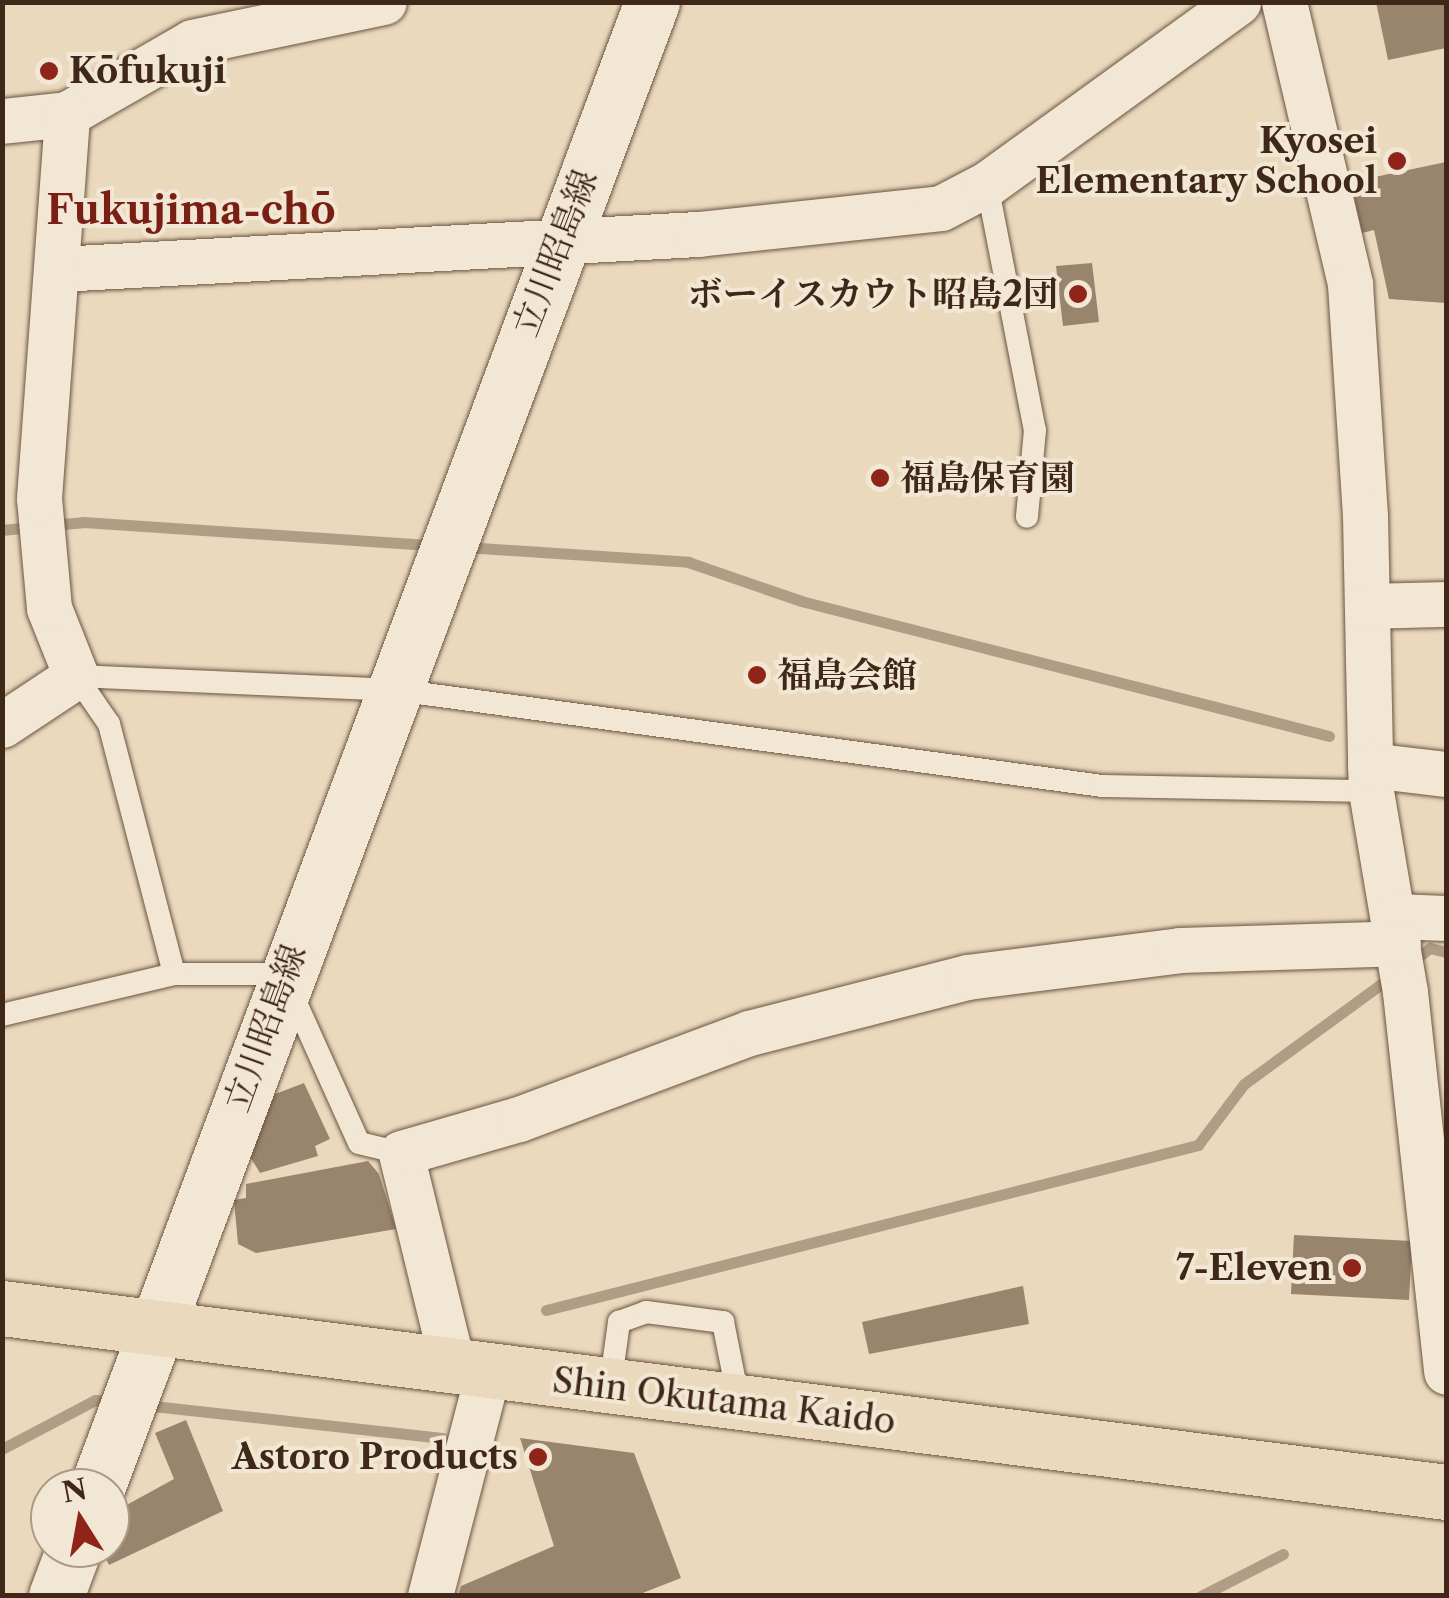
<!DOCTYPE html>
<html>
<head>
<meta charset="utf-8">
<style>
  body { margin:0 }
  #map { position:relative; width:1449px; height:1598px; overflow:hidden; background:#ebd9bd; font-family:"Libre Caslon Text","Noto Serif JP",serif }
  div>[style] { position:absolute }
  .stream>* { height:11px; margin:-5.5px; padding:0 5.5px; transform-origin:5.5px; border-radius:5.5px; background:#b19d85 }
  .building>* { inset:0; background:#99846e }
  .roads { filter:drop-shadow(0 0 2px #6b5441) drop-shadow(0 0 2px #6b5441) }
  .service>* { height:22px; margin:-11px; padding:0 11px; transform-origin:11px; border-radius:11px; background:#f2e6d4 }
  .minor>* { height:45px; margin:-22.5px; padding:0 22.5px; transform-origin:22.5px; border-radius:22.5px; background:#f2e6d4 }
  .secondary>* { height:55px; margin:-27.5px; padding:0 27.5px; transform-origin:27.5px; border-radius:27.5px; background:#f2e6d4 }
  .primary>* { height:55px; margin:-27.5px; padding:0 27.5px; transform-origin:27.5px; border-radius:27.5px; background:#ebd9bd }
  .dots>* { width:28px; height:28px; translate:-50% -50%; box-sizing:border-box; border:5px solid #f2e6d4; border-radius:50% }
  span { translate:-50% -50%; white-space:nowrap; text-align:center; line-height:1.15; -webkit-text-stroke:8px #f2e6d4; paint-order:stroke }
  .poi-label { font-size:35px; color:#402818; font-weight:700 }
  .left { translate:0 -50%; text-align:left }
  .right { translate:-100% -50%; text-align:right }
  .street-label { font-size:35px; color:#402818 }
  .quarter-label { font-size:40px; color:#7a1f14; font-weight:700 }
  .frame { position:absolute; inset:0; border:5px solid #402818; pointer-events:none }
  .north { position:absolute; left:30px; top:1468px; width:100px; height:100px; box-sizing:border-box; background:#f2e6d4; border:2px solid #ab9a89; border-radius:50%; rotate:349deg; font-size:28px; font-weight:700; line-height:40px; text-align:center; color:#402818 }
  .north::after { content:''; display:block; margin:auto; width:35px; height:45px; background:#8f2418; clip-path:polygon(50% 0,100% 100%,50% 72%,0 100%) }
</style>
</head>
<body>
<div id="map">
  <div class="stream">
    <div style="left:51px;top:525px;width:32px;rotate:-5deg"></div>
    <div style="left:83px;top:522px;width:350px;rotate:3.8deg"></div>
    <div style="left:2px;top:530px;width:31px;rotate:-6deg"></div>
    <div style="left:465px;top:547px;width:224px;rotate:3.8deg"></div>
    <div style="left:688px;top:562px;width:120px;rotate:19deg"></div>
    <div style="left:801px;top:601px;width:545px;rotate:14.34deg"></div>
    <div style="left:1410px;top:963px;width:25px;rotate:-37deg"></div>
    <div style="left:1430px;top:948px;width:16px;rotate:14deg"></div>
    <div style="left:546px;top:1310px;width:673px;rotate:-14.2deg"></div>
    <div style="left:1198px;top:1145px;width:76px;rotate:-53deg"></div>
    <div style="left:1244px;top:1084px;width:182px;rotate:-36.1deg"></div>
    <div style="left:144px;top:1405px;width:300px;rotate:6.3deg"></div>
    <div style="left:2px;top:1449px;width:105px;rotate:-27.8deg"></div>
    <div style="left:95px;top:1400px;width:21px;rotate:5deg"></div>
    <div style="left:1201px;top:1596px;width:92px;rotate:-27.1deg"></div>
  </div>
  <div class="building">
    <div style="clip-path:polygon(1376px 2px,1446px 2px,1446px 48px,1388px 60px)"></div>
    <div style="clip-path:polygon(1446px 162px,1446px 303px,1389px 299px,1374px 230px,1362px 233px,1351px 182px)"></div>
    <div style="clip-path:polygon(1092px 263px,1099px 322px,1063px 326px,1056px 266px)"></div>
    <div style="clip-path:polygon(304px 1083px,330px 1139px,315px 1146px,318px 1156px,260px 1173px,243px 1145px,246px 1125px,263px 1121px,257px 1101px)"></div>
    <div style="clip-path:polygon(368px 1161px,379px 1174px,396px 1229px,256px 1253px,238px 1244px,234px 1200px,246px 1198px,246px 1184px)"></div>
    <div style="clip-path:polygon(1294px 1235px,1412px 1241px,1409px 1300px,1291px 1294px)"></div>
    <div style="clip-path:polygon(1023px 1286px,1029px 1324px,869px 1354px,862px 1322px)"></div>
    <div style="clip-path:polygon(186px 1420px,223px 1511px,109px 1565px,100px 1548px,110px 1548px,110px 1514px,174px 1479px,155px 1433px)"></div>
    <div style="clip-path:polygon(520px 1438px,634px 1453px,681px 1578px,635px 1596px,458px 1596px,461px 1586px,554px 1546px)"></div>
  </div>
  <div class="roads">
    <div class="service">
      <div style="left:987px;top:184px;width:251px;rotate:79deg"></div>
      <div style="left:1035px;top:430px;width:87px;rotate:95.3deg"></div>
      <div style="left:76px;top:676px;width:320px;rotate:2.5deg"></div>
      <div style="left:396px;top:690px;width:712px;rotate:7.74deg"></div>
      <div style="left:1102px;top:786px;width:269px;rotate:1.1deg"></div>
      <div style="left:76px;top:676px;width:58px;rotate:55.5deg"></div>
      <div style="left:109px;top:724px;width:258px;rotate:75.4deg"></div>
      <div style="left:174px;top:974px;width:109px"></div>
      <div style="left:283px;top:974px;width:185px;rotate:65.8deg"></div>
      <div style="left:359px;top:1143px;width:43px;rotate:13.4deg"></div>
      <div style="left:2px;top:1015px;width:177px;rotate:-13.4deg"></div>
      <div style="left:610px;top:1387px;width:66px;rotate:-82.1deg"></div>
      <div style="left:619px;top:1322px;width:29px;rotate:-20deg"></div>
      <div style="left:646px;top:1312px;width:78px;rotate:7.4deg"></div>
      <div style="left:723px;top:1322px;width:82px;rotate:78.7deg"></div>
    </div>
    <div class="minor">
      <div style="left:1284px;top:2px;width:290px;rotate:76.8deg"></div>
      <div style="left:1350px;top:284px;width:232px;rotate:86.3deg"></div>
      <div style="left:1365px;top:516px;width:275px;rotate:88.8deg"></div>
      <div style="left:1371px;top:791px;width:204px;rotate:80.4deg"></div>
      <div style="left:1405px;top:992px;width:382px;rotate:83.8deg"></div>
      <div style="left:2px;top:121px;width:65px;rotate:-6.1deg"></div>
      <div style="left:67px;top:114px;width:144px;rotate:-29.9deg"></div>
      <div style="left:192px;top:42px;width:196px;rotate:-11.8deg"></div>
      <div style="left:59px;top:269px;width:640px;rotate:-3.14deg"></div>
      <div style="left:698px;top:234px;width:244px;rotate:-6.1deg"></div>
      <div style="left:941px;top:208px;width:52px;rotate:-27.6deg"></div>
      <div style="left:987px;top:184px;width:310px;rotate:-35.9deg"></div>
      <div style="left:1368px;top:606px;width:78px;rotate:-1.5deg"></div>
      <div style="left:2px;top:725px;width:89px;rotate:-33.5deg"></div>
      <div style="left:76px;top:676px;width:73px;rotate:-111.7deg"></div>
      <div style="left:49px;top:608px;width:110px;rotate:-95.2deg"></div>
      <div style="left:39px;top:498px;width:385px;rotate:-85.8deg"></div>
      <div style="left:1370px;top:765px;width:77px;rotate:6.8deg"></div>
      <div style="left:1394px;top:916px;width:52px;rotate:2.2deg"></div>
      <div style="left:453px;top:1367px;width:220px;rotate:-103.7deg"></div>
      <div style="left:401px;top:1153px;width:123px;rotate:-16.1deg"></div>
      <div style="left:519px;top:1119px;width:246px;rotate:-20.5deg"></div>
      <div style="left:749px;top:1033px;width:225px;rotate:-14.4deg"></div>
      <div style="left:967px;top:977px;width:215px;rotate:-7.2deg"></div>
      <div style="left:1180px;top:950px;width:218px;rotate:-1.8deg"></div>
      <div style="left:430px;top:1596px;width:232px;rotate:-75.5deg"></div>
    </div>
    <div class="secondary">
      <div style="left:97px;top:1488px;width:1586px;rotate:-69.52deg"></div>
      <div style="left:56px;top:1596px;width:51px;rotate:-69.4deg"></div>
    </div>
    <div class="primary">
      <div style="left:2px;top:1308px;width:1456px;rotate:7.26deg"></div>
    </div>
  </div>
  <div class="dots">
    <div style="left:49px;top:71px;background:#8f2418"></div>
    <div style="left:1397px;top:161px;background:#8f2418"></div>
    <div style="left:1078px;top:294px;background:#8f2418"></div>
    <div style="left:880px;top:478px;background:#8f2418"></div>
    <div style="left:757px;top:675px;background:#8f2418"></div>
    <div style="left:1352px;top:1268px;background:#8f2418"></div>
    <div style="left:538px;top:1457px;background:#8f2418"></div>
  </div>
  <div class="poi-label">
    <span class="left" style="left:69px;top:71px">Kōfukuji</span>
    <span class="right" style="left:1377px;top:161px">Kyosei<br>Elementary School</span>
    <span class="right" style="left:1058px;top:294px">ボーイスカウト昭島2団</span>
    <span class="left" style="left:900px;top:478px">福島保育園</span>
    <span class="left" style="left:777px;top:675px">福島会館</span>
    <span class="right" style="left:1332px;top:1268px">7-Eleven</span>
    <span class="right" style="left:518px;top:1457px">Astoro Products</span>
  </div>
  <div class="street-label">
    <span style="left:555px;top:253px;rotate:-69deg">立川昭島線</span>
    <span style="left:265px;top:1028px;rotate:-70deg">立川昭島線</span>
    <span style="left:724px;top:1401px;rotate:7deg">Shin Okutama Kaido</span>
  </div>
  <div class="quarter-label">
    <span style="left:191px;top:210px">Fukujima-chō</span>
  </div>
  <div class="frame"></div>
  <div class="north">N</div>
</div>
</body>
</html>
